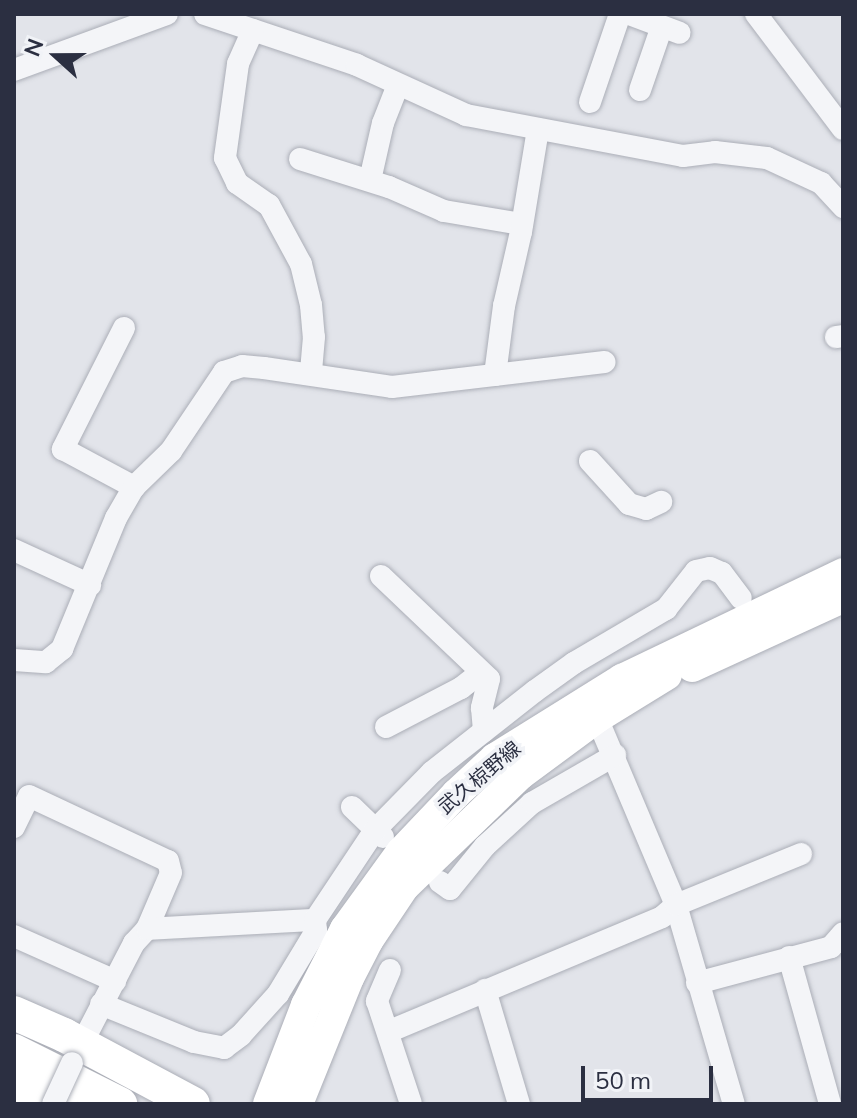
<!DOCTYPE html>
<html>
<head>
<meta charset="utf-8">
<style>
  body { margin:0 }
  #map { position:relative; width:857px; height:1118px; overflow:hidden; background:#e2e4ea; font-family:Mulish,"Noto Sans JP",sans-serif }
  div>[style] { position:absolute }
  .roads { filter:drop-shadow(0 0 2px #abaeb7) drop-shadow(0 0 2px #abaeb7) }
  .minor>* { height:22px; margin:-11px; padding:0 11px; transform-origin:11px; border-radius:11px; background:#f4f5f8 }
  .major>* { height:30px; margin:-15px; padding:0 15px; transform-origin:15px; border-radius:15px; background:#fff }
  .highway>* { height:34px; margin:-17px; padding:0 17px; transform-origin:17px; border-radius:17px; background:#fff }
  .bridges { filter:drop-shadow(0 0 2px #abaeb7) drop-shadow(0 0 2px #abaeb7) }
  .minor-bridge>* { height:22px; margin:-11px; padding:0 11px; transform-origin:11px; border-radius:11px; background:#f4f5f8 }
  span { translate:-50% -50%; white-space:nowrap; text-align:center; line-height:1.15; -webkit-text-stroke:7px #f1f3f7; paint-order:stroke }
  .street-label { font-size:20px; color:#2b2f41 }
  .frame { position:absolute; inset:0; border:16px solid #2b2f41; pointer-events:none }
  .north { position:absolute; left:16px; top:16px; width:80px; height:80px; -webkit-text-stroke:6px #f1f3f7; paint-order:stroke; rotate:291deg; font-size:22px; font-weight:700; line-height:32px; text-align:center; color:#2b2f41 }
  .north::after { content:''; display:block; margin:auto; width:28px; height:36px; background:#2b2f41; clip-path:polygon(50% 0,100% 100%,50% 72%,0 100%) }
  .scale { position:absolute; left:581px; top:1066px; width:132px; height:36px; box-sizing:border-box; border:4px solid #2b2f41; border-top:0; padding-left:10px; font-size:24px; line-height:28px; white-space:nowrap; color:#2b2f41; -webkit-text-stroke:6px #f1f3f7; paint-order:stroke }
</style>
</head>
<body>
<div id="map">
  <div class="roads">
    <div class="minor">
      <div style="left:205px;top:14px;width:160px;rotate:18.5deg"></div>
      <div style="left:357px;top:65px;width:120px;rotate:24.6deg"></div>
      <div style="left:466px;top:115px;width:221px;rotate:10.7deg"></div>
      <div style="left:683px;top:156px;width:32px;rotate:-7deg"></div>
      <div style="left:715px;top:152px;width:52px;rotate:6.6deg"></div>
      <div style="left:767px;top:158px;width:60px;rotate:24.8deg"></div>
      <div style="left:821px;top:183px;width:33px;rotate:47deg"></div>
      <div style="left:629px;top:14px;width:54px;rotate:20.4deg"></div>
      <div style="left:756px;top:14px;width:144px;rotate:52.9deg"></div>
      <div style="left:253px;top:30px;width:37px;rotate:114deg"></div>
      <div style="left:238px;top:64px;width:95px;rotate:97.9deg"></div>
      <div style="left:225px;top:158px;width:28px;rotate:64deg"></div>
      <div style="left:237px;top:183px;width:39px;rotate:35deg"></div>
      <div style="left:269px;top:205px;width:67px;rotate:61.5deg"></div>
      <div style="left:301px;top:264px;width:42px;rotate:76.3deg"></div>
      <div style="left:311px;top:305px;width:32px;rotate:85deg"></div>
      <div style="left:314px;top:337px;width:37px;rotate:95deg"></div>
      <div style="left:14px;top:70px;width:163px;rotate:-20.1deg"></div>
      <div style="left:640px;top:90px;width:65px;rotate:-71deg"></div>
      <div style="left:590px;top:102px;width:93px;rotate:-71.2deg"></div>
      <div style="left:300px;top:159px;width:93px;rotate:17.5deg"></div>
      <div style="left:389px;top:187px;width:60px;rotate:23.6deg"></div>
      <div style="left:444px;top:211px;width:79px;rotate:9.5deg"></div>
      <div style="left:370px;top:180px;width:58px;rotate:-77.2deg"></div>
      <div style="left:383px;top:123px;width:41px;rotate:-68.5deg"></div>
      <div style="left:124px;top:328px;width:136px;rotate:116.8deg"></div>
      <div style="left:63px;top:449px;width:81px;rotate:28.2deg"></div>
      <div style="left:836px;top:337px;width:7px;rotate:-8deg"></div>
      <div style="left:495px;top:375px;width:70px;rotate:-82.6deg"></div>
      <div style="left:504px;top:306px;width:76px;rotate:-77.1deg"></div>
      <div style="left:521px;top:232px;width:104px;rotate:-80.6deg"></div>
      <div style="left:590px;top:461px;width:58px;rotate:47.8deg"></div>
      <div style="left:629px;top:504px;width:18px;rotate:16deg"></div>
      <div style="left:646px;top:509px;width:17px;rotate:-25deg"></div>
      <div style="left:14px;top:550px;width:84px;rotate:24.7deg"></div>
      <div style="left:381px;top:576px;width:149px;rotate:43.6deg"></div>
      <div style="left:489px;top:679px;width:30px;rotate:104deg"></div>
      <div style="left:482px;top:708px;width:23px;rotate:85deg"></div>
      <div style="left:14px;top:660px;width:32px;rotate:4deg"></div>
      <div style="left:46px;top:662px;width:21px;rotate:-39deg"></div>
      <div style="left:62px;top:649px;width:142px;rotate:-67.6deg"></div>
      <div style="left:116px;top:518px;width:36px;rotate:-60deg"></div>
      <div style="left:134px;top:487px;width:52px;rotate:-44.2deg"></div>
      <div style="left:171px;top:451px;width:95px;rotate:-56.1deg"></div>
      <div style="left:224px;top:372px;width:19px;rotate:-18deg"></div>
      <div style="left:242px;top:366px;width:22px;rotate:5deg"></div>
      <div style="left:264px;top:368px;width:129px;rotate:8.4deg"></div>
      <div style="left:392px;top:387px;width:214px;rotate:-6.7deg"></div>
      <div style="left:597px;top:718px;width:203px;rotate:67.1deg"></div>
      <div style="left:676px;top:905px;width:207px;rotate:73.8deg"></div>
      <div style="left:386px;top:727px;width:85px;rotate:-27.5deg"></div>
      <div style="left:461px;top:688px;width:24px;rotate:-38deg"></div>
      <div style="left:352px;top:807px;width:43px;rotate:44.1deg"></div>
      <div style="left:14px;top:827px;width:34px;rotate:-64deg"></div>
      <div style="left:29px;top:796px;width:153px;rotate:25.1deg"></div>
      <div style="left:168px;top:861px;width:12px;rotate:76deg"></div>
      <div style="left:171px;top:873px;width:61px;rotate:113.2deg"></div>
      <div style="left:147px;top:929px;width:19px;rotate:133deg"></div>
      <div style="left:134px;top:943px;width:126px;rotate:117.4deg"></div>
      <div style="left:440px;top:882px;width:12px;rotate:35deg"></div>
      <div style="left:450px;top:889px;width:55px;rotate:-50.9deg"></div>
      <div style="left:485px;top:846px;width:64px;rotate:-42.5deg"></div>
      <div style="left:532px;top:803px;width:96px;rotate:-30deg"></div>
      <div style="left:147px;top:929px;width:168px;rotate:-3.1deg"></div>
      <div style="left:315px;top:920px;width:108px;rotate:-56.3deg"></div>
      <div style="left:375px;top:830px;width:81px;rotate:-45.5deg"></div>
      <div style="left:432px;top:772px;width:131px;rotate:-38.2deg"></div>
      <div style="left:535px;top:691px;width:48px;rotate:-35.7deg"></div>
      <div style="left:574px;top:663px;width:107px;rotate:-30.4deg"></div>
      <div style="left:666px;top:609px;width:48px;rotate:-51.7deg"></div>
      <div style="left:696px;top:571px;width:14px;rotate:-12deg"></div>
      <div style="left:710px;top:568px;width:13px;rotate:23deg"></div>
      <div style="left:722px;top:573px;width:31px;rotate:53deg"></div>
      <div style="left:14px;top:936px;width:111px;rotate:24deg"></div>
      <div style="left:789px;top:957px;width:153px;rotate:74.4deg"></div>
      <div style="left:390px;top:970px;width:34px;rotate:113deg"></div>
      <div style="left:377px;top:1001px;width:108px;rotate:71.7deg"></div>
      <div style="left:697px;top:983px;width:139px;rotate:-15deg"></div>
      <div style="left:831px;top:947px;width:18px;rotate:-49deg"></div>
      <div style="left:485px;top:990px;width:119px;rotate:73.4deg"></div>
      <div style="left:101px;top:1004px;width:100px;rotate:22.2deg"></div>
      <div style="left:194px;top:1042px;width:31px;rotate:11deg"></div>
      <div style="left:224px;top:1048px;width:21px;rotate:-37deg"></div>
      <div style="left:241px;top:1035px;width:55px;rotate:-47.9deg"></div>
      <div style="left:278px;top:994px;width:74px;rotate:-58.9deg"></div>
      <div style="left:316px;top:931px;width:11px;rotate:-95deg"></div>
      <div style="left:390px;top:1031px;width:295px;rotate:-22.7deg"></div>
      <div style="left:662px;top:917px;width:18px;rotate:-41deg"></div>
      <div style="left:676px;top:905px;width:135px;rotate:-22.2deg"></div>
    </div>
    <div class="major">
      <div style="left:692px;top:667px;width:166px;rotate:-24.6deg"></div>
      <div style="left:268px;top:1104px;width:106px;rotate:-69deg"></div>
      <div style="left:306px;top:1005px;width:85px;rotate:-62.8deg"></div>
      <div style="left:345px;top:929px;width:95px;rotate:-54deg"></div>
      <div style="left:401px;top:852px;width:80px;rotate:-46.5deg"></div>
      <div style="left:456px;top:794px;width:53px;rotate:-42.7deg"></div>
      <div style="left:495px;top:758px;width:150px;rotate:-31.9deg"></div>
      <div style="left:622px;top:679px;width:245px;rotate:-25.6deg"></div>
      <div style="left:298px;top:1104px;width:136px;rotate:-68deg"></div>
      <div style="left:349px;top:978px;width:42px;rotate:-62.8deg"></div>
      <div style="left:368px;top:941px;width:65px;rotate:-56.3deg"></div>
      <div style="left:404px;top:887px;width:161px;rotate:-44deg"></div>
      <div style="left:520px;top:775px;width:96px;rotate:-36.5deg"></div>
      <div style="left:597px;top:718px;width:82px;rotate:-31.6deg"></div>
    </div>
    <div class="highway">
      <div style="left:14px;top:1013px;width:55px;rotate:23.7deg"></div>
      <div style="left:64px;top:1035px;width:146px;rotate:28.1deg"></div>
      <div style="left:14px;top:1051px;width:119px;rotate:26.6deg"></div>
      <div style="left:14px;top:1082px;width:52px;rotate:25.1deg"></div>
    </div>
  </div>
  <div class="bridges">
    <div class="minor-bridge">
      <div style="left:53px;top:1104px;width:45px;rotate:-65.1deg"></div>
    </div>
  </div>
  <div class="street-label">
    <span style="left:479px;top:777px;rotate:-40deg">武久椋野線</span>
  </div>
  <div class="frame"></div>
  <div class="north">N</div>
  <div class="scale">50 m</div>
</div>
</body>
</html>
